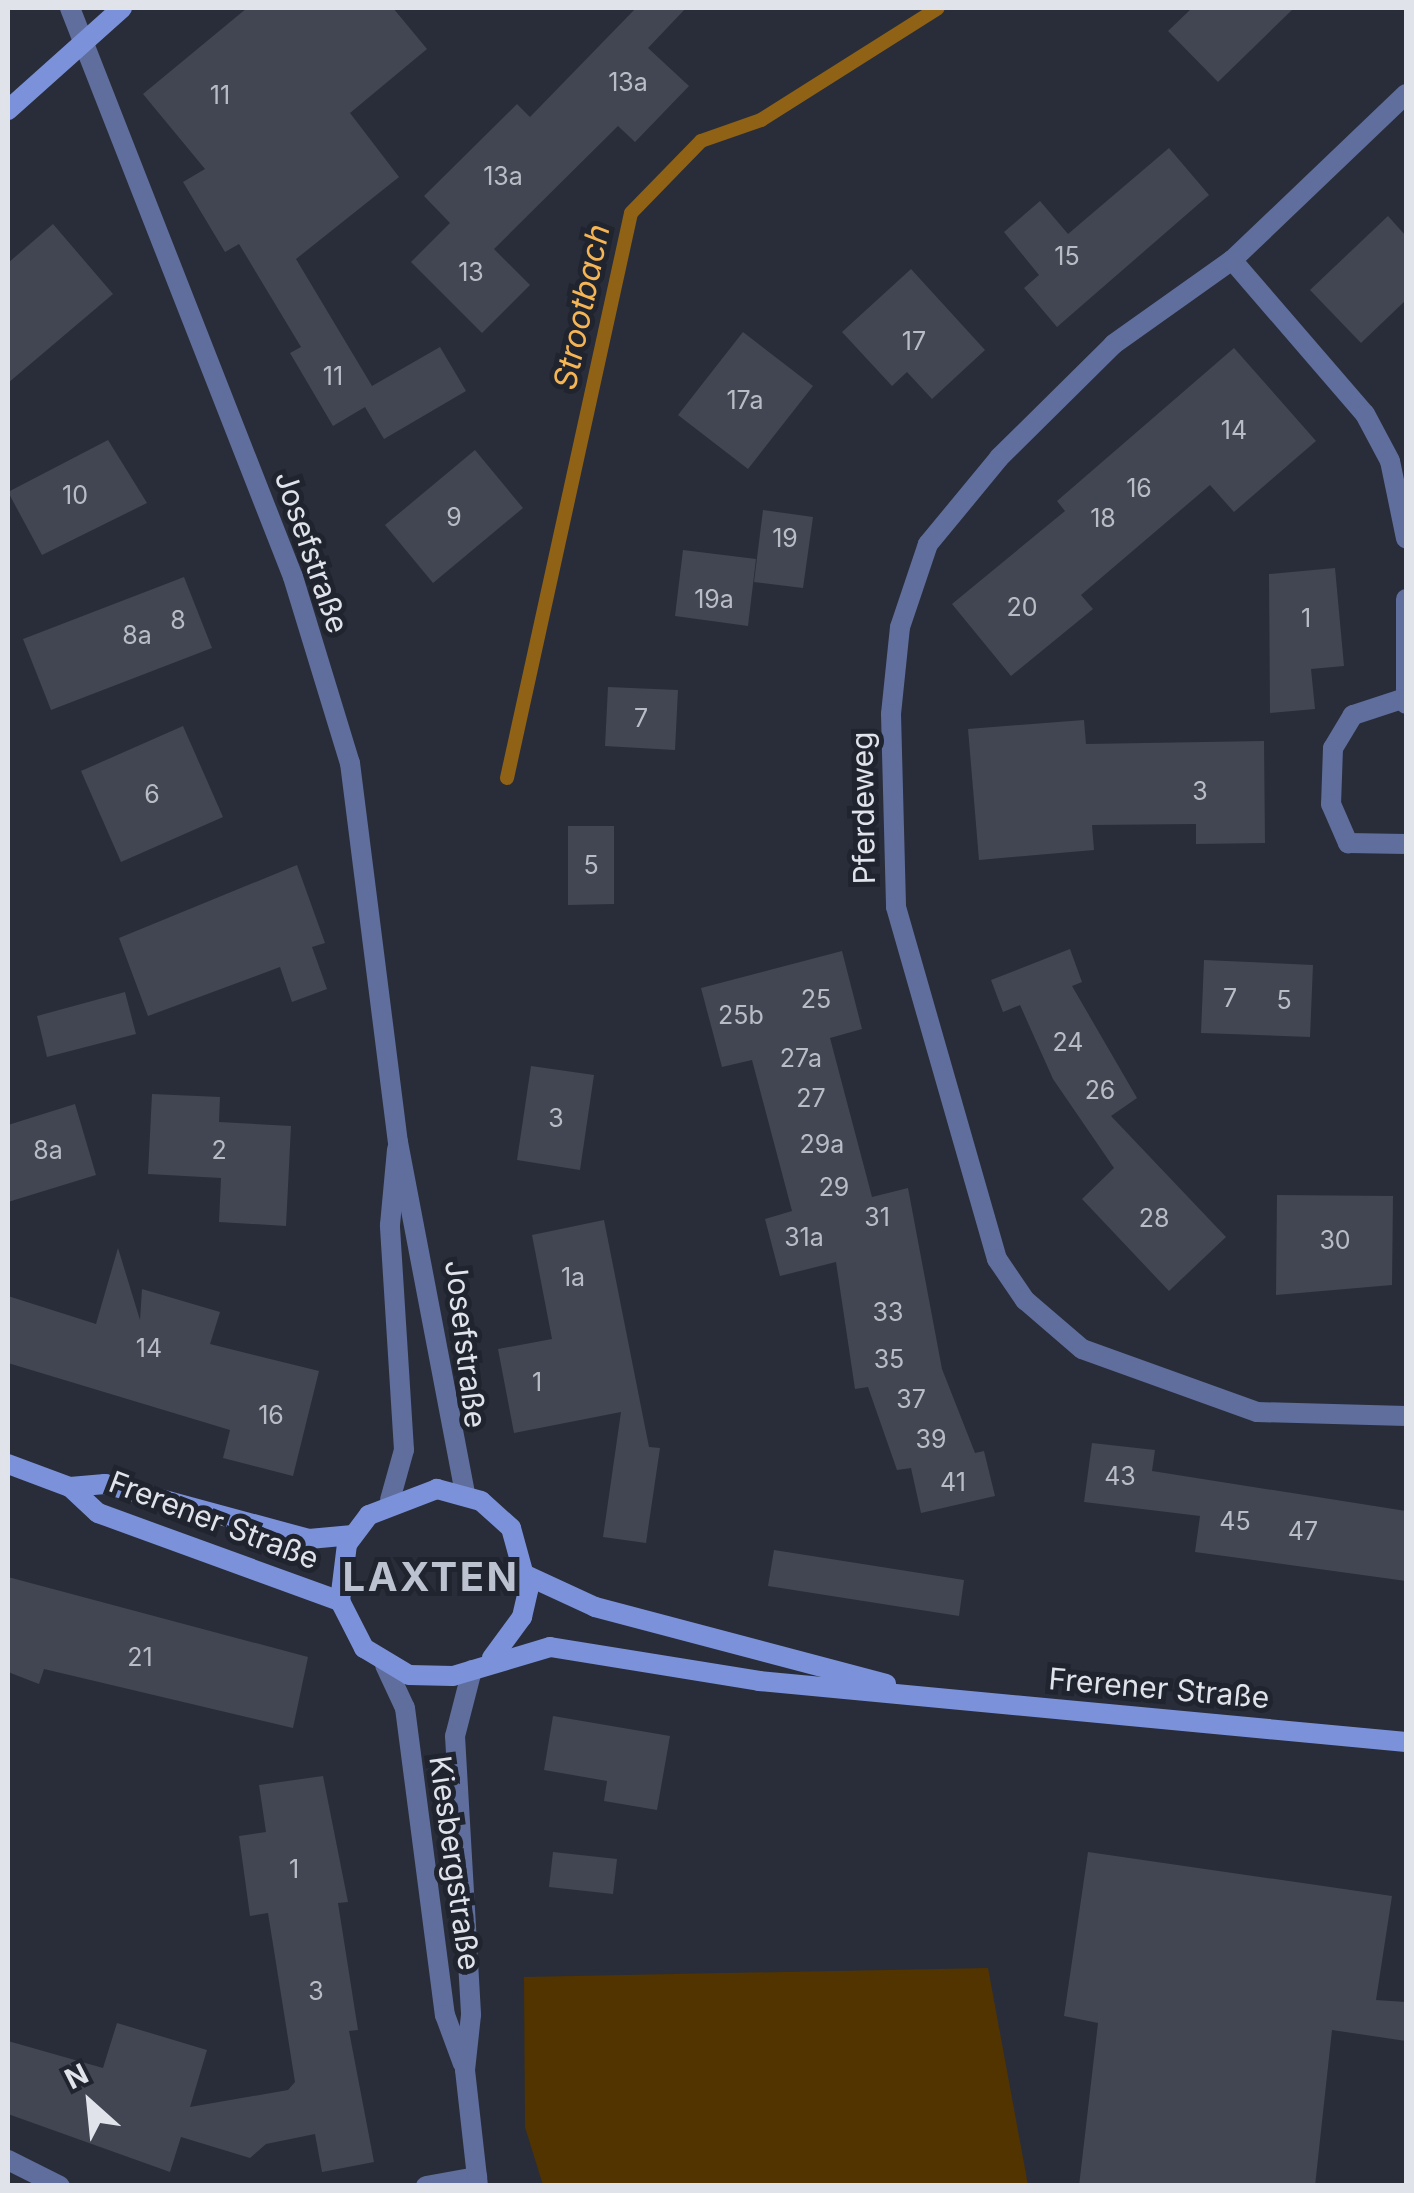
<!DOCTYPE html>
<html>
<head>
<meta charset="utf-8">
<style>
  body { margin:0 }
  #map { position:relative; width:1414px; height:2193px; overflow:hidden; background:#292d39; font-family:Inter,sans-serif }
  div>[style] { position:absolute }
  .green>* { inset:0; background:#523400 }
  .stream>* { height:14px; margin:-7px; padding:0 7px; transform-origin:7px; border-radius:7px; background:#8f6216 }
  .building>* { inset:0; background:#414652 }
  .minor>* { height:20px; margin:-10px; padding:0 10px; transform-origin:10px; border-radius:10px; background:#5f6e9c }
  .tertiary>* { height:20px; margin:-10px; padding:0 10px; transform-origin:10px; border-radius:10px; background:#5f6e9c }
  .secondary>* { height:20px; margin:-10px; padding:0 10px; transform-origin:10px; border-radius:10px; background:#7b92db }
  span { translate:-50% -50%; white-space:nowrap; text-align:center; line-height:1.15; -webkit-text-stroke:10px #20242f; paint-order:stroke }
  .number-label { font-size:25px; color:#b9bcc5 }
  .number-label span { -webkit-text-stroke-width:0 }
  .street-label { font-size:30px; color:#e1e3eb }
  .water-label { font-size:32px; color:#f5b555; font-style:italic }
  .district-label { font-size:40px; color:#bdc2d1; font-weight:700; letter-spacing:2.5px }
  .frame { position:absolute; inset:0; border:10px solid #e1e3eb; pointer-events:none }
  .north { position:absolute; left:40px; top:2053px; width:100px; height:100px; -webkit-text-stroke:8px #20242f; paint-order:stroke; rotate:333deg; font-size:28px; font-weight:700; line-height:40px; text-align:center; color:#e1e3eb }
  .north::after { content:''; display:block; margin:auto; width:35px; height:45px; background:#e1e3eb; clip-path:polygon(50% 0,100% 100%,50% 72%,0 100%) }
</style>
</head>
<body>
<div id="map">
  <div class="green">
    <div style="clip-path:polygon(988px 1968px,1028px 2185px,543px 2185px,525px 2127px,524px 1977px)"></div>
  </div>
  <div class="stream">
    <div style="left:507px;top:778px;width:578px;rotate:-77.62deg"></div>
    <div style="left:631px;top:213px;width:100px;rotate:-45.8deg"></div>
    <div style="left:701px;top:141px;width:64px;rotate:-19.3deg"></div>
    <div style="left:761px;top:120px;width:209px;rotate:-32.3deg"></div>
  </div>
  <div class="building">
    <div style="clip-path:polygon(247px 8px,393px 8px,427px 49px,350px 113px,399px 177px,296px 259px,372px 386px,440px 347px,466px 391px,384px 439px,365px 407px,333px 426px,290px 353px,301px 347px,239px 244px,225px 252px,183px 182px,205px 169px,143px 94px)"></div>
    <div style="clip-path:polygon(636px 8px,686px 8px,648px 48px,689px 86px,635px 142px,618px 126px,494px 249px,530px 285px,482px 333px,411px 262px,450px 223px,424px 196px,517px 104px,530px 117px)"></div>
    <div style="clip-path:polygon(1192px 8px,1294px 8px,1218px 82px,1168px 31px)"></div>
    <div style="clip-path:polygon(1169px 148px,1209px 195px,1057px 327px,1024px 288px,1039px 275px,1004px 232px,1040px 201px,1068px 234px)"></div>
    <div style="clip-path:polygon(1388px 216px,1406px 236px,1406px 300px,1361px 343px,1310px 290px)"></div>
    <div style="clip-path:polygon(53px 224px,113px 294px,8px 383px,8px 263px)"></div>
    <div style="clip-path:polygon(911px 269px,985px 350px,932px 399px,907px 372px,892px 386px,842px 332px)"></div>
    <div style="clip-path:polygon(743px 332px,813px 386px,748px 469px,678px 415px)"></div>
    <div style="clip-path:polygon(1234px 348px,1316px 441px,1234px 512px,1210px 485px,1081px 595px,1093px 609px,1011px 676px,952px 604px,1065px 511px,1057px 501px)"></div>
    <div style="clip-path:polygon(108px 440px,147px 503px,42px 555px,8px 492px)"></div>
    <div style="clip-path:polygon(475px 450px,523px 508px,433px 583px,385px 525px)"></div>
    <div style="clip-path:polygon(763px 510px,813px 517px,803px 588px,754px 582px)"></div>
    <div style="clip-path:polygon(683px 550px,756px 559px,748px 626px,675px 616px)"></div>
    <div style="clip-path:polygon(1335px 568px,1344px 666px,1311px 669px,1315px 709px,1270px 713px,1269px 574px)"></div>
    <div style="clip-path:polygon(184px 577px,212px 648px,51px 710px,23px 639px)"></div>
    <div style="clip-path:polygon(608px 687px,678px 690px,675px 750px,605px 746px)"></div>
    <div style="clip-path:polygon(1084px 720px,1086px 744px,1264px 741px,1265px 843px,1196px 844px,1196px 824px,1092px 825px,1094px 850px,979px 860px,968px 729px)"></div>
    <div style="clip-path:polygon(183px 726px,223px 817px,121px 862px,81px 771px)"></div>
    <div style="clip-path:polygon(568px 826px,614px 826px,614px 904px,568px 905px)"></div>
    <div style="clip-path:polygon(297px 865px,325px 943px,312px 947px,327px 989px,292px 1002px,280px 967px,148px 1016px,119px 938px)"></div>
    <div style="clip-path:polygon(1070px 949px,1082px 982px,1072px 986px,1137px 1098px,1111px 1116px,1226px 1237px,1169px 1291px,1082px 1199px,1114px 1168px,1053px 1079px,1020px 1005px,1003px 1012px,991px 980px)"></div>
    <div style="clip-path:polygon(842px 951px,862px 1029px,830px 1038px,872px 1197px,908px 1188px,942px 1369px,975px 1453px,984px 1451px,995px 1496px,921px 1513px,911px 1468px,897px 1470px,868px 1387px,855px 1389px,836px 1262px,780px 1276px,765px 1219px,792px 1211px,752px 1060px,722px 1067px,701px 988px)"></div>
    <div style="clip-path:polygon(1204px 960px,1313px 965px,1310px 1037px,1201px 1033px)"></div>
    <div style="clip-path:polygon(125px 992px,136px 1034px,47px 1057px,37px 1016px)"></div>
    <div style="clip-path:polygon(531px 1066px,594px 1075px,580px 1170px,517px 1160px)"></div>
    <div style="clip-path:polygon(152px 1094px,220px 1097px,219px 1122px,291px 1126px,286px 1226px,219px 1222px,221px 1178px,148px 1174px)"></div>
    <div style="clip-path:polygon(75px 1104px,96px 1175px,8px 1202px,8px 1125px)"></div>
    <div style="clip-path:polygon(1277px 1195px,1393px 1196px,1392px 1285px,1276px 1295px)"></div>
    <div style="clip-path:polygon(604px 1220px,649px 1447px,660px 1448px,646px 1543px,603px 1537px,621px 1412px,514px 1433px,498px 1349px,552px 1339px,532px 1235px)"></div>
    <div style="clip-path:polygon(118px 1248px,140px 1320px,142px 1289px,220px 1312px,210px 1344px,319px 1371px,293px 1476px,223px 1458px,230px 1430px,8px 1363px,8px 1296px,96px 1324px)"></div>
    <div style="clip-path:polygon(1092px 1443px,1155px 1450px,1152px 1471px,1406px 1511px,1406px 1581px,1195px 1552px,1200px 1516px,1084px 1502px)"></div>
    <div style="clip-path:polygon(774px 1550px,964px 1580px,959px 1616px,768px 1586px)"></div>
    <div style="clip-path:polygon(8px 1577px,308px 1657px,293px 1728px,44px 1669px,39px 1684px,8px 1672px)"></div>
    <div style="clip-path:polygon(553px 1716px,670px 1736px,657px 1810px,604px 1801px,607px 1781px,544px 1770px)"></div>
    <div style="clip-path:polygon(323px 1776px,348px 1902px,338px 1903px,358px 2030px,349px 2031px,374px 2162px,322px 2172px,315px 2134px,266px 2144px,250px 2158px,181px 2137px,170px 2172px,8px 2114px,8px 2041px,103px 2068px,117px 2023px,207px 2050px,190px 2107px,288px 2090px,295px 2082px,268px 1913px,250px 1916px,239px 1836px,266px 1832px,259px 1785px)"></div>
    <div style="clip-path:polygon(553px 1852px,617px 1859px,613px 1894px,549px 1887px)"></div>
    <div style="clip-path:polygon(1088px 1852px,1392px 1896px,1376px 2000px,1406px 2002px,1406px 2041px,1332px 2030px,1315px 2186px,1079px 2186px,1098px 2023px,1064px 2016px)"></div>
  </div>
  <div class="minor">
    <div style="left:1406px;top:94px;width:240px;rotate:136.3deg"></div>
    <div style="left:1232px;top:260px;width:145px;rotate:144.6deg"></div>
    <div style="left:1114px;top:344px;width:162px;rotate:135.3deg"></div>
    <div style="left:999px;top:458px;width:112px;rotate:129.5deg"></div>
    <div style="left:928px;top:544px;width:88px;rotate:108.6deg"></div>
    <div style="left:900px;top:627px;width:87px;rotate:95.9deg"></div>
    <div style="left:891px;top:714px;width:193px;rotate:88.5deg"></div>
    <div style="left:896px;top:907px;width:366px;rotate:74deg"></div>
    <div style="left:997px;top:1259px;width:50px;rotate:55.7deg"></div>
    <div style="left:1025px;top:1300px;width:75px;rotate:40.7deg"></div>
    <div style="left:1082px;top:1349px;width:186px;rotate:19.8deg"></div>
    <div style="left:1257px;top:1412px;width:149px;rotate:1.5deg"></div>
    <div style="left:1232px;top:260px;width:203px;rotate:49.2deg"></div>
    <div style="left:1365px;top:414px;width:53px;rotate:62deg"></div>
    <div style="left:1390px;top:461px;width:79px;rotate:78.3deg"></div>
    <div style="left:1406px;top:599px;width:105px;rotate:90deg"></div>
    <div style="left:1402px;top:699px;width:52px;rotate:161.9deg"></div>
    <div style="left:1353px;top:715px;width:39px;rotate:121deg"></div>
    <div style="left:1333px;top:748px;width:56px;rotate:92deg"></div>
    <div style="left:1331px;top:804px;width:43px;rotate:66.4deg"></div>
    <div style="left:1348px;top:843px;width:58px;rotate:1deg"></div>
    <div style="left:8px;top:2160px;width:58px;rotate:26.6deg"></div>
    <div style="left:426px;top:2186px;width:52px;rotate:-10deg"></div>
  </div>
  <div class="tertiary">
    <div style="left:70px;top:8px;width:611px;rotate:68.6deg"></div>
    <div style="left:293px;top:577px;width:195px;rotate:73deg"></div>
    <div style="left:350px;top:763px;width:382px;rotate:82.8deg"></div>
    <div style="left:398px;top:1142px;width:358px;rotate:79.2deg"></div>
    <div style="left:390px;top:1500px;width:52px;rotate:-74.4deg"></div>
    <div style="left:404px;top:1450px;width:225px;rotate:-93.6deg"></div>
    <div style="left:390px;top:1225px;width:76px;rotate:-84.7deg"></div>
    <div style="left:385px;top:1665px;width:47px;rotate:65.1deg"></div>
    <div style="left:405px;top:1708px;width:310px;rotate:82.6deg"></div>
    <div style="left:445px;top:2015px;width:52px;rotate:69.8deg"></div>
    <div style="left:472px;top:1670px;width:68px;rotate:104.4deg"></div>
    <div style="left:455px;top:1736px;width:279px;rotate:86.7deg"></div>
    <div style="left:471px;top:2015px;width:55px;rotate:96.2deg"></div>
    <div style="left:465px;top:2070px;width:117px;rotate:83.6deg"></div>
  </div>
  <div class="secondary">
    <div style="left:8px;top:110px;width:153px;rotate:-41.8deg"></div>
    <div style="left:8px;top:1464px;width:66px;rotate:20.4deg"></div>
    <div style="left:70px;top:1487px;width:38px;rotate:43deg"></div>
    <div style="left:98px;top:1513px;width:258px;rotate:20deg"></div>
    <div style="left:70px;top:1487px;width:35px;rotate:-5deg"></div>
    <div style="left:105px;top:1484px;width:211px;rotate:15.1deg"></div>
    <div style="left:309px;top:1539px;width:44px;rotate:-5.2deg"></div>
    <div style="left:528px;top:1576px;width:74px;rotate:24.8deg"></div>
    <div style="left:595px;top:1607px;width:301px;rotate:14.8deg"></div>
    <div style="left:492px;top:1658px;width:51px;rotate:-53.8deg"></div>
    <div style="left:522px;top:1617px;width:28px;rotate:-77deg"></div>
    <div style="left:528px;top:1590px;width:64px;rotate:-105.3deg"></div>
    <div style="left:511px;top:1528px;width:40px;rotate:-138deg"></div>
    <div style="left:481px;top:1501px;width:46px;rotate:-164.7deg"></div>
    <div style="left:437px;top:1489px;width:73px;rotate:159.1deg"></div>
    <div style="left:369px;top:1515px;width:36px;rotate:127deg"></div>
    <div style="left:347px;top:1544px;width:57px;rotate:97deg"></div>
    <div style="left:340px;top:1601px;width:53px;rotate:62.9deg"></div>
    <div style="left:364px;top:1648px;width:52px;rotate:31deg"></div>
    <div style="left:409px;top:1675px;width:44px;rotate:1.3deg"></div>
    <div style="left:453px;top:1676px;width:101px;rotate:-16.6deg"></div>
    <div style="left:550px;top:1647px;width:212px;rotate:9.2deg"></div>
    <div style="left:759px;top:1681px;width:650px;rotate:5.39deg"></div>
  </div>
  <div class="number-label">
    <span style="left:628px;top:82px">13a</span>
    <span style="left:220px;top:95px">11</span>
    <span style="left:503px;top:176px">13a</span>
    <span style="left:1067px;top:256px">15</span>
    <span style="left:471px;top:272px">13</span>
    <span style="left:914px;top:341px">17</span>
    <span style="left:333px;top:376px">11</span>
    <span style="left:745px;top:400px">17a</span>
    <span style="left:1234px;top:430px">14</span>
    <span style="left:1139px;top:488px">16</span>
    <span style="left:75px;top:495px">10</span>
    <span style="left:454px;top:517px">9</span>
    <span style="left:1103px;top:518px">18</span>
    <span style="left:785px;top:538px">19</span>
    <span style="left:714px;top:599px">19a</span>
    <span style="left:1022px;top:607px">20</span>
    <span style="left:1306px;top:618px">1</span>
    <span style="left:178px;top:620px">8</span>
    <span style="left:137px;top:635px">8a</span>
    <span style="left:641px;top:718px">7</span>
    <span style="left:1200px;top:791px">3</span>
    <span style="left:152px;top:794px">6</span>
    <span style="left:591px;top:865px">5</span>
    <span style="left:1230px;top:998px">7</span>
    <span style="left:816px;top:999px">25</span>
    <span style="left:1284px;top:1000px">5</span>
    <span style="left:741px;top:1015px">25b</span>
    <span style="left:1068px;top:1042px">24</span>
    <span style="left:801px;top:1058px">27a</span>
    <span style="left:1100px;top:1090px">26</span>
    <span style="left:811px;top:1098px">27</span>
    <span style="left:556px;top:1118px">3</span>
    <span style="left:822px;top:1144px">29a</span>
    <span style="left:48px;top:1150px">8a</span>
    <span style="left:219px;top:1150px">2</span>
    <span style="left:834px;top:1187px">29</span>
    <span style="left:877px;top:1217px">31</span>
    <span style="left:1154px;top:1218px">28</span>
    <span style="left:804px;top:1237px">31a</span>
    <span style="left:1335px;top:1240px">30</span>
    <span style="left:573px;top:1277px">1a</span>
    <span style="left:888px;top:1312px">33</span>
    <span style="left:149px;top:1348px">14</span>
    <span style="left:889px;top:1359px">35</span>
    <span style="left:537px;top:1382px">1</span>
    <span style="left:911px;top:1399px">37</span>
    <span style="left:271px;top:1415px">16</span>
    <span style="left:931px;top:1439px">39</span>
    <span style="left:1120px;top:1476px">43</span>
    <span style="left:953px;top:1482px">41</span>
    <span style="left:1235px;top:1521px">45</span>
    <span style="left:1303px;top:1531px">47</span>
    <span style="left:140px;top:1657px">21</span>
    <span style="left:294px;top:1869px">1</span>
    <span style="left:316px;top:1991px">3</span>
  </div>
  <div class="street-label">
    <span style="left:312px;top:552px;rotate:71deg">Josefstraße</span>
    <span style="left:863px;top:808px;rotate:-91deg">Pferdeweg</span>
    <span style="left:466px;top:1344px;rotate:83deg">Josefstraße</span>
    <span style="left:214px;top:1520px;rotate:21deg">Frerener Straße</span>
    <span style="left:1159px;top:1688px;rotate:5deg">Frerener Straße</span>
    <span style="left:455px;top:1863px;rotate:82deg">Kiesbergstraße</span>
  </div>
  <div class="water-label">
    <span style="left:582px;top:307px;rotate:-78deg">Strootbach</span>
  </div>
  <div class="district-label">
    <span style="left:431px;top:1577px">LAXTEN</span>
  </div>
  <div class="frame"></div>
  <div class="north">N</div>
</div>
</body>
</html>
